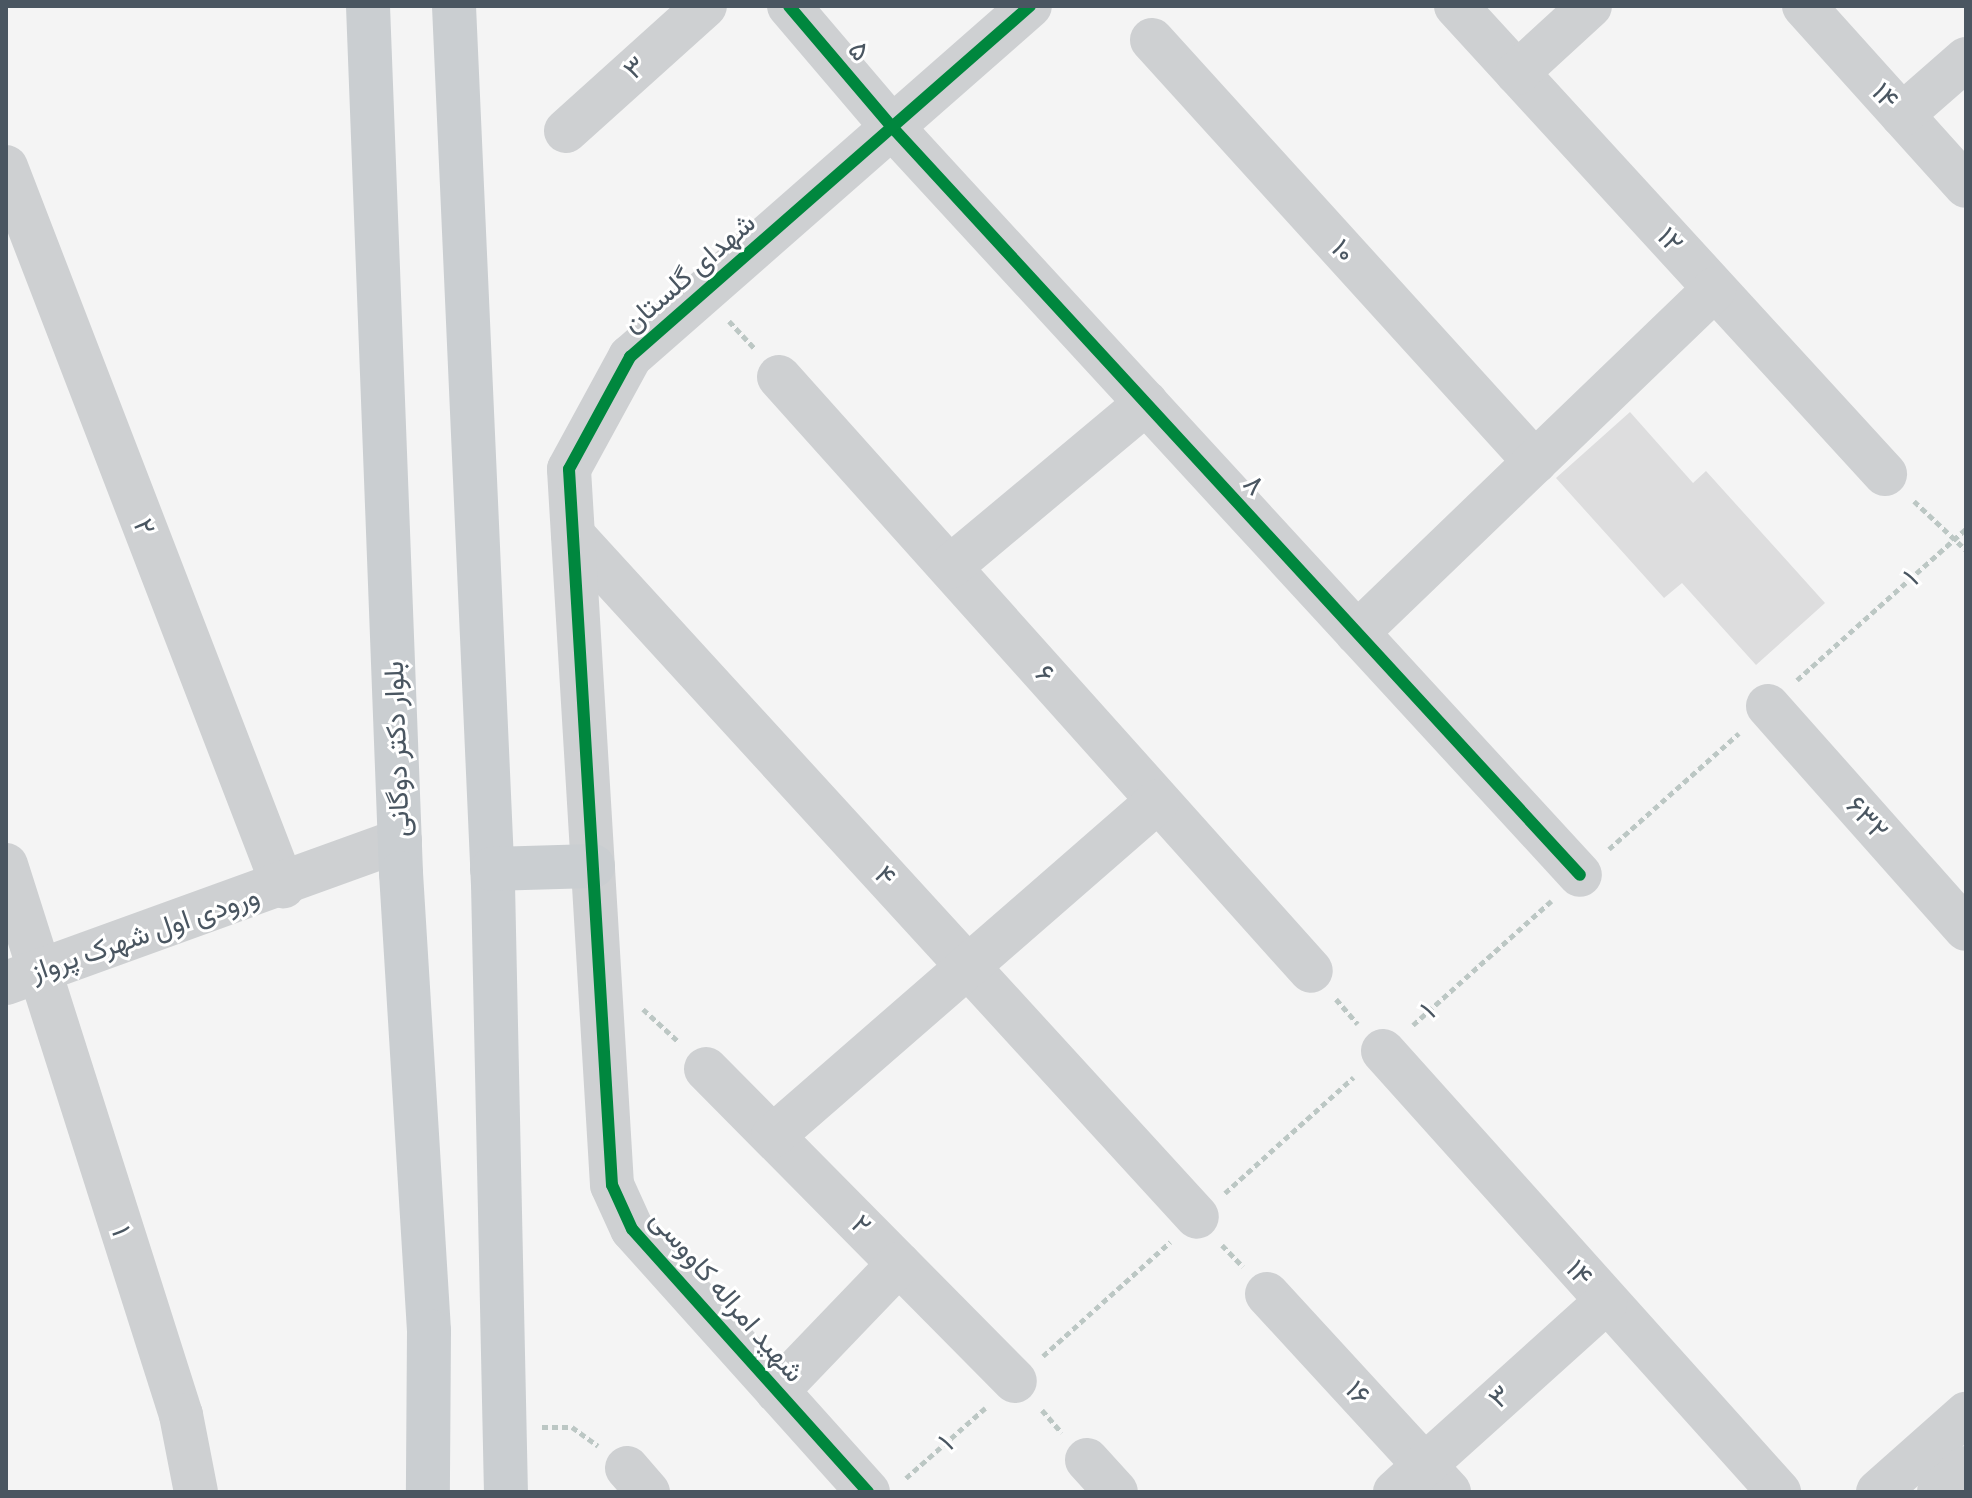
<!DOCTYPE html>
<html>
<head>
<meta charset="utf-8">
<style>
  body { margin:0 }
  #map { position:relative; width:1972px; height:1498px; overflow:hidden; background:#f4f4f4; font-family:Signika,Vazirmatn,sans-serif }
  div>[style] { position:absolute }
  .building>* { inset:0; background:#ddddde }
  .path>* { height:5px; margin-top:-2.5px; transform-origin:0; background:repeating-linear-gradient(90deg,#bcc7c4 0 6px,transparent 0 10px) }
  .minor>* { height:44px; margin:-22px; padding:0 22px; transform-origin:22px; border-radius:22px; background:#ced0d2 }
  .major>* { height:44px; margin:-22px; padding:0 22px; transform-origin:22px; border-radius:22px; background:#caced1 }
  .cycleway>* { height:12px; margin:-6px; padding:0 6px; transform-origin:6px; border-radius:6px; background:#00873e }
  span { translate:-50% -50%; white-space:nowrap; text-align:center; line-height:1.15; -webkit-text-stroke:6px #fff; paint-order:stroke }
  .street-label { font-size:28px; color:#4a5661 }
  .frame { position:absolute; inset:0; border:8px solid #4a5661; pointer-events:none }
</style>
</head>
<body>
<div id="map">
  <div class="building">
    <div style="clip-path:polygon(1630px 412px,1693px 483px,1706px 471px,1825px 603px,1756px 665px,1682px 583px,1664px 598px,1556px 478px)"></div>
  </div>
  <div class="path">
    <div style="left:729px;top:321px;width:38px;rotate:47deg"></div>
    <div style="left:1914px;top:501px;width:71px;rotate:43.3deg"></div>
    <div style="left:1797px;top:680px;width:227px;rotate:-41.8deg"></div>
    <div style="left:1609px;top:849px;width:174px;rotate:-41.7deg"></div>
    <div style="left:1336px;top:999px;width:33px;rotate:49deg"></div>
    <div style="left:643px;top:1009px;width:50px;rotate:42.6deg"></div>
    <div style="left:1413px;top:1025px;width:186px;rotate:-41.9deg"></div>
    <div style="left:1225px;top:1193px;width:173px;rotate:-42deg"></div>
    <div style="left:1222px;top:1245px;width:30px;rotate:46deg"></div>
    <div style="left:1043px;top:1356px;width:171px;rotate:-41.9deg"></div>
    <div style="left:1042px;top:1410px;width:30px;rotate:49deg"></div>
    <div style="left:542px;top:1427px;width:30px"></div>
    <div style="left:572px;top:1427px;width:32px;rotate:36deg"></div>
    <div style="left:906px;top:1478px;width:106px;rotate:-41.5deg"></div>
  </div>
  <div class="minor">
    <div style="left:789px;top:6px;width:159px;rotate:49.6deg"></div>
    <div style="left:892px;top:127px;width:1016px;rotate:47.39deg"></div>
    <div style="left:1456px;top:6px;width:635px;rotate:47.49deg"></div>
    <div style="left:1804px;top:6px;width:242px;rotate:48deg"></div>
    <div style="left:1152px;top:40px;width:570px;rotate:47.77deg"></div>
    <div style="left:1517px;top:73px;width:99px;rotate:-42.5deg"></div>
    <div style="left:1902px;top:115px;width:85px;rotate:-41.2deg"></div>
    <div style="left:566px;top:131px;width:187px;rotate:-42deg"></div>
    <div style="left:6px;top:167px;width:771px;rotate:68.93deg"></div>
    <div style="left:779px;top:377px;width:797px;rotate:48.15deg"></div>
    <div style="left:573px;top:535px;width:924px;rotate:47.54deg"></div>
    <div style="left:950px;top:567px;width:256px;rotate:-39.9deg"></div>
    <div style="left:1357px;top:633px;width:496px;rotate:-43.9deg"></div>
    <div style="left:1768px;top:706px;width:298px;rotate:48.4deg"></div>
    <div style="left:6px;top:865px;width:577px;rotate:72.35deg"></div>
    <div style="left:181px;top:1415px;width:78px;rotate:79deg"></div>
    <div style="left:6px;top:983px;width:419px;rotate:-19.9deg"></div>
    <div style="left:1383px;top:1051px;width:593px;rotate:48.08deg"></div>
    <div style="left:706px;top:1069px;width:439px;rotate:45.3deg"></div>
    <div style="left:773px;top:1136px;width:510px;rotate:-41.03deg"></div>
    <div style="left:1267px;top:1294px;width:269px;rotate:47.4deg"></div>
    <div style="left:777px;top:1391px;width:176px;rotate:-46.2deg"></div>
    <div style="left:1087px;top:1460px;width:43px;rotate:47.8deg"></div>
    <div style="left:627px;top:1468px;width:32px;rotate:49deg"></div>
    <div style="left:868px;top:1492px;width:353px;rotate:-131.9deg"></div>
    <div style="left:632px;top:1229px;width:48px;rotate:-114.4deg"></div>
    <div style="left:612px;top:1185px;width:717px;rotate:-93.44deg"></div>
    <div style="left:569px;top:469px;width:128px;rotate:-61.4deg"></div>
    <div style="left:630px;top:357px;width:532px;rotate:-41.27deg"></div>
    <div style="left:1395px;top:1492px;width:283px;rotate:-42deg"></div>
    <div style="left:1878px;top:1492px;width:118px;rotate:-41.6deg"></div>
    <div style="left:1939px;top:1492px;width:36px;rotate:-42deg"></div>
  </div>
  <div class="major">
    <div style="left:368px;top:6px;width:868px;rotate:87.82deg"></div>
    <div style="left:401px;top:873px;width:459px;rotate:86.5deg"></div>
    <div style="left:429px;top:1331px;width:161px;rotate:90.4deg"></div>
    <div style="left:454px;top:6px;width:879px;rotate:87.46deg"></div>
    <div style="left:493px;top:884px;width:608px;rotate:88.78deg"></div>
    <div style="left:492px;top:869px;width:101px;rotate:-1.7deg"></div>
  </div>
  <div class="cycleway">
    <div style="left:789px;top:6px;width:159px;rotate:49.6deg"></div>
    <div style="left:892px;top:127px;width:1016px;rotate:47.39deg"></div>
    <div style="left:868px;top:1492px;width:353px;rotate:-131.9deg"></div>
    <div style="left:632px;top:1229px;width:48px;rotate:-114.4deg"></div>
    <div style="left:612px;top:1185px;width:717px;rotate:-93.44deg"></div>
    <div style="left:569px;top:469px;width:128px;rotate:-61.4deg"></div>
    <div style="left:630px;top:357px;width:532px;rotate:-41.27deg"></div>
  </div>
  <div class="street-label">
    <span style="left:859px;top:51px;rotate:49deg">۵</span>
    <span style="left:635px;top:68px;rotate:-42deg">۳</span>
    <span style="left:1885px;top:96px;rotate:48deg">۱۴</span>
    <span style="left:1670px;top:240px;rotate:48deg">۱۲</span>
    <span style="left:1343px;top:251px;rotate:48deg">۱۰</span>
    <span style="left:689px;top:273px;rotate:-41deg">شهدای گلستان</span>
    <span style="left:1254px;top:485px;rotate:47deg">۸</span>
    <span style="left:144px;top:527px;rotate:69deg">۲</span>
    <span style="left:1911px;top:578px;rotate:-42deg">۱</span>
    <span style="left:1045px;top:674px;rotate:48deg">۶</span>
    <span style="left:397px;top:749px;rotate:-92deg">بلوار دکتر دوگانی</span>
    <span style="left:1867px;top:818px;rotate:48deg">۶۳۲</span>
    <span style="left:885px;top:876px;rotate:48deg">۴</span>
    <span style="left:145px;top:934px;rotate:-19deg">ورودی اول شهرک پرواز</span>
    <span style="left:1428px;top:1011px;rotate:-42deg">۱</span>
    <span style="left:861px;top:1225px;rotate:45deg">۲</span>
    <span style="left:121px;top:1231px;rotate:72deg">۱</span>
    <span style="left:1579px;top:1273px;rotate:49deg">۱۴</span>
    <span style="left:727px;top:1296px;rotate:49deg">شهید امراله کاووسی</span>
    <span style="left:1358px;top:1393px;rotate:48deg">۱۶</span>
    <span style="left:1500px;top:1397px;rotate:-42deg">۳</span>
    <span style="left:946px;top:1443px;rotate:-42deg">۱</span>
  </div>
  <div class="frame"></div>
</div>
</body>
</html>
